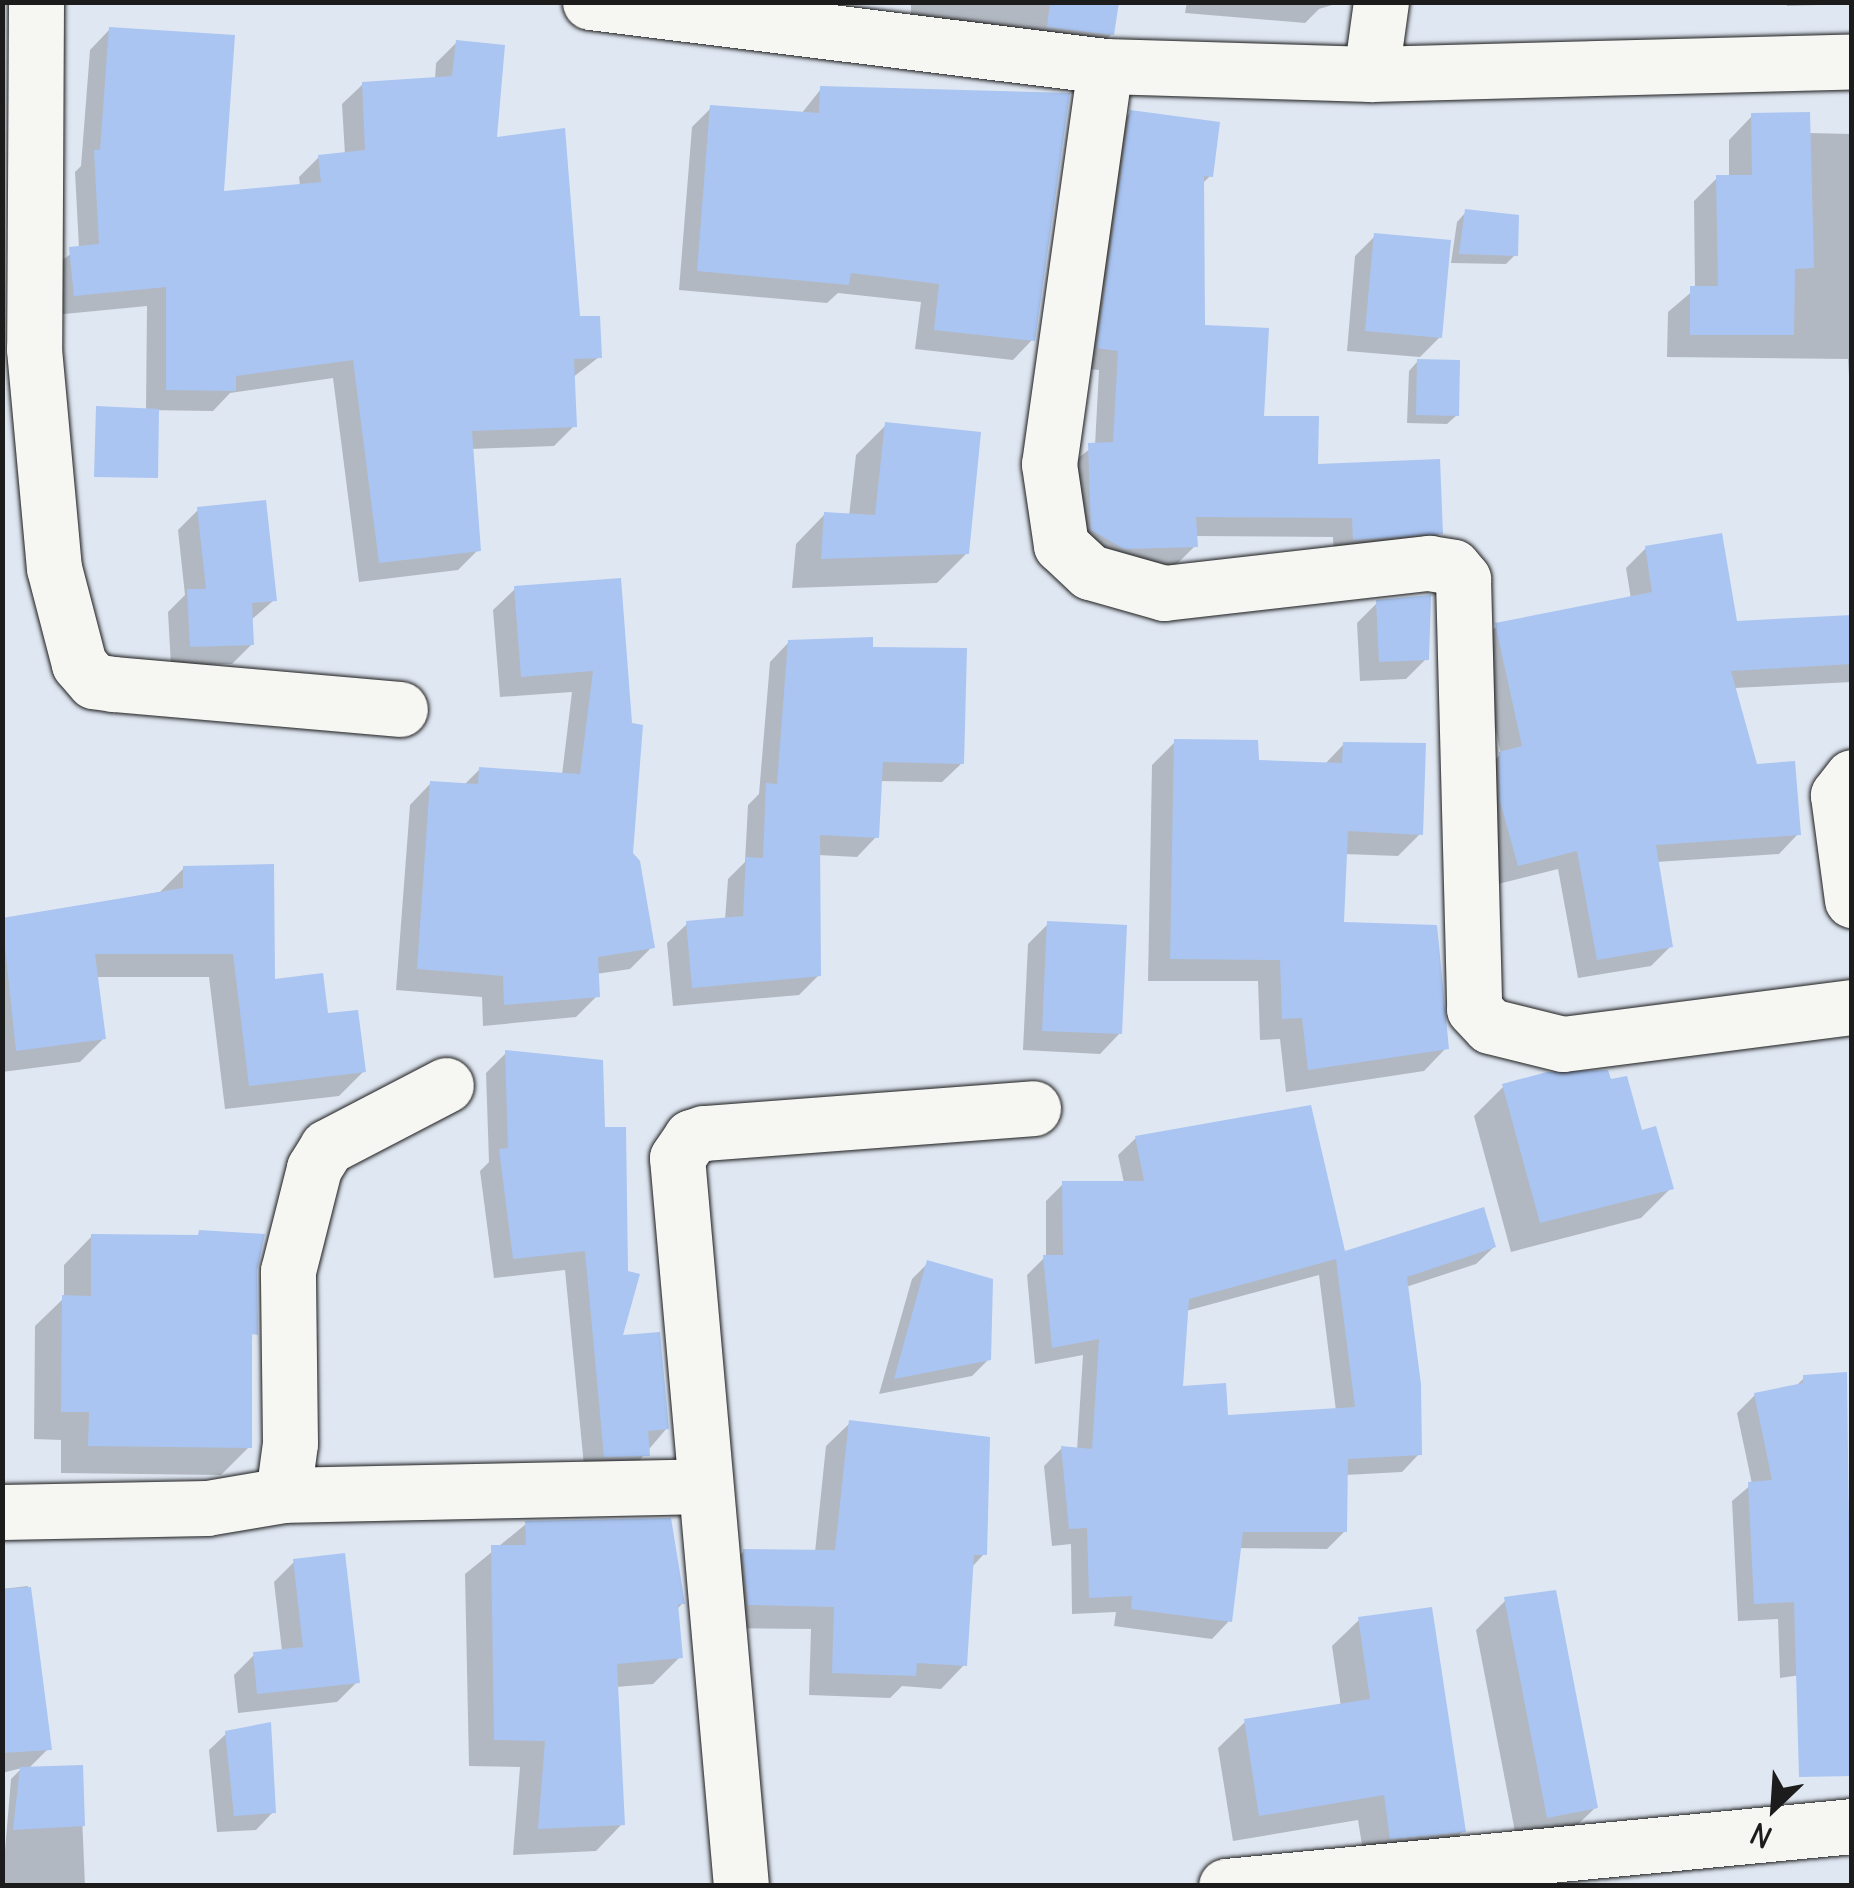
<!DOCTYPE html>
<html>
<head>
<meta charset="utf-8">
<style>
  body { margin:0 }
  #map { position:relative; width:1854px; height:1888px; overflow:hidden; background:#dfe7f2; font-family:Delius,sans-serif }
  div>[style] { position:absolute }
  .shadow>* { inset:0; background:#0003 }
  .building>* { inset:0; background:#aac5f2 }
  .roads { filter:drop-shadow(0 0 2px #1c1c1c) drop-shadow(0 0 2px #1c1c1c) }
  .minor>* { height:55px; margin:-27.5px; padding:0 27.5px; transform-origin:27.5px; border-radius:27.5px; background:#f6f6f2 }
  span { translate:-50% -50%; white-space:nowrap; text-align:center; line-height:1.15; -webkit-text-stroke:9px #f6f6f2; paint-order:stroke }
  .frame { position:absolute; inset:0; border:5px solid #1c1c1c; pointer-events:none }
  .north { position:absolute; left:1724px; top:1758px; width:100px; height:100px; -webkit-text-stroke:8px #f6f6f2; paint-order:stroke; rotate:205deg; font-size:28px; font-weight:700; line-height:40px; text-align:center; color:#1c1c1c }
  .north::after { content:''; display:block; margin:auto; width:35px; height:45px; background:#1c1c1c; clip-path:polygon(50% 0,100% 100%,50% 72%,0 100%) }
</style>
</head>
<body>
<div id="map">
  <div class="shadow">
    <div style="clip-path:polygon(911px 2px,1117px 2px,1112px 34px,1093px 53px,1031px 33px,911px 14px)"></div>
    <div style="clip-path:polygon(1187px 2px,1342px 2px,1319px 9px,1305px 23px,1185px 13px)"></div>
    <div style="clip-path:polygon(1787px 2px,1852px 2px,1852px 4px,1787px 6px)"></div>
    <div style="clip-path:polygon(110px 29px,222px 194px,300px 186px,299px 177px,319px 157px,345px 155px,342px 104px,363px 84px,435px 80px,436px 63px,456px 43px,494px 140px,599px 357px,572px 378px,574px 426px,554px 446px,470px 449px,478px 550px,458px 570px,359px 582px,333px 378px,230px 393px,213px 411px,146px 410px,147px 306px,54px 315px,50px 269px,79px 248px,75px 172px,81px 166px,90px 50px)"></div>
    <div style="clip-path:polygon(821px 89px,1032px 340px,1013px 360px,915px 349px,921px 302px,838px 293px,827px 303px,679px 290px,692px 127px,711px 108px,801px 114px)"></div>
    <div style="clip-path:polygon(1131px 112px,1210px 176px,1201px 185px,1203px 327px,1262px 418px,1316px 467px,1440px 533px,1420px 553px,1334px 559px,1333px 537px,1195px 536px,1195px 546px,1175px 566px,1085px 563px,1069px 465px,1095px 445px,1099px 370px,1078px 368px,1111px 132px)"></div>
    <div style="clip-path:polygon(1752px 116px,1808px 133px,1852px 134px,1852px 430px,1848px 359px,1667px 357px,1668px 312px,1695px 289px,1694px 201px,1717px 178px,1729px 178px,1729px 140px)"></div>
    <div style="clip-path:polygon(1466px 212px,1516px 254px,1506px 264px,1451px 263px,1457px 222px)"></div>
    <div style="clip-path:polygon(1375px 236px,1440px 337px,1420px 357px,1347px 351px,1355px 256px)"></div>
    <div style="clip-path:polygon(1418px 361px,1457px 415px,1447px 424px,1407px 423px,1409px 371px)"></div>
    <div style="clip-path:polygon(886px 425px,967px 553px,937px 583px,792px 588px,796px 544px,825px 514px,849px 516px,856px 455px)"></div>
    <div style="clip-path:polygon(198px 510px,274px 600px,251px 620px,252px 644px,232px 664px,171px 666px,168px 612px,185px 595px,178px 530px)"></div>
    <div style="clip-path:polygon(1646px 548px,1735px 623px,1852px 620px,1852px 682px,1734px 688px,1756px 766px,1798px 834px,1779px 854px,1656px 862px,1671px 946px,1651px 966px,1578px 978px,1558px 869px,1498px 884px,1481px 822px,1480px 774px,1501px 754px,1477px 645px,1497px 626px,1631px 599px,1626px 568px)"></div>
    <div style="clip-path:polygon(618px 581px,630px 854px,652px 947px,630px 969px,596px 974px,597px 996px,576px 1017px,483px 1026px,482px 997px,396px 990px,410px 805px,431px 783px,464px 785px,480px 769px,562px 775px,572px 692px,500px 697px,493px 610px,515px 589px)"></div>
    <div style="clip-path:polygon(1377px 603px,1426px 659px,1406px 679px,1360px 681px,1357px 623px)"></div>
    <div style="clip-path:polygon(789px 642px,962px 763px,942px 782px,879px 781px,876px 837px,857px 857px,818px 855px,819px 975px,799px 995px,673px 1006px,667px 943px,687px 924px,725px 920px,728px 879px,745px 862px,748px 805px,759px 794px,770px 662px)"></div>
    <div style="clip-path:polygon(1175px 742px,1257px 762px,1324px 765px,1344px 744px,1421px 833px,1398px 856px,1344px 854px,1342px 924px,1446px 1048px,1424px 1071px,1286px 1092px,1280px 1039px,1260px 1040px,1258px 981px,1148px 981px,1152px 765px)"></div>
    <div style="clip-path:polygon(184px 868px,272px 982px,326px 1016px,363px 1072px,339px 1096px,225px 1109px,209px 977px,96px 977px,104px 1038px,80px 1062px,2px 1072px,2px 921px,160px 892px)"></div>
    <div style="clip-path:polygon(1048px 924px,1120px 1033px,1100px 1054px,1023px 1050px,1028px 944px)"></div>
    <div style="clip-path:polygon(506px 1053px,603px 1130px,619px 1338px,667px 1428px,627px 1475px,585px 1476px,565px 1270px,494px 1278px,480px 1171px,489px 1162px,486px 1073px)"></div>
    <div style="clip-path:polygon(1609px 1082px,1671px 1188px,1641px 1218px,1511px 1252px,1474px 1116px,1504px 1086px)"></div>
    <div style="clip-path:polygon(evenodd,1136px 1138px,1344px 1254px,1494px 1247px,1476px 1264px,1406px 1287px,1419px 1454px,1402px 1472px,1345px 1475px,1345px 1531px,1327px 1549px,1238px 1548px,1229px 1621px,1212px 1639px,1114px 1626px,1116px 1612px,1072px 1614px,1071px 1544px,1052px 1546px,1044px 1466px,1062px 1448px,1077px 1450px,1083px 1355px,1035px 1364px,1027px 1275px,1046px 1256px,1046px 1201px,1063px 1184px,1124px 1183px,1118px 1155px,1136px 1138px,1319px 1275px,1336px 1411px,1226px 1417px,1180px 1389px,1186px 1311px,1319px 1275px)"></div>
    <div style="clip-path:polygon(92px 1236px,254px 1271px,249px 1447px,221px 1475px,61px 1473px,61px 1440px,34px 1439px,35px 1326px,64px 1298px,64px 1265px)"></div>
    <div style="clip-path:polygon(928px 1263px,989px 1359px,972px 1376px,879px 1394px,912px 1279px)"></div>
    <div style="clip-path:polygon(1845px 1374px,1852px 1658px,1841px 1669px,1780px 1678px,1778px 1619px,1738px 1621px,1732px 1501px,1752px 1484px,1737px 1413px,1755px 1395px,1794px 1388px,1804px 1378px)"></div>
    <div style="clip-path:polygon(850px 1423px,984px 1554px,971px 1568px,964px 1665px,941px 1689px,902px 1686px,890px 1698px,809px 1695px,811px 1629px,725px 1628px,720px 1575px,744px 1551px,815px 1552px,826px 1446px)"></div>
    <div style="clip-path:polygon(526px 1524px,682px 1604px,676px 1610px,680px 1657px,653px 1684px,616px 1687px,622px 1824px,596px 1851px,513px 1855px,520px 1767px,469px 1766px,465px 1574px)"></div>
    <div style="clip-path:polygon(294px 1562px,357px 1682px,337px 1702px,238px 1713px,234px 1675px,254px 1655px,282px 1651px,274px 1582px)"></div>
    <div style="clip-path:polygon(28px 1586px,49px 1748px,28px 1769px,80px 1768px,85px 1886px,2px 1886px,11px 1779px,22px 1768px,2px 1773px,2px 1589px)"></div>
    <div style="clip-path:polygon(1506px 1600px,1595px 1808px,1565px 1837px,1518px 1847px,1476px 1630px)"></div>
    <div style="clip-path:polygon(1359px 1620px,1463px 1831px,1436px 1857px,1365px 1864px,1358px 1820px,1233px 1841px,1218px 1748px,1245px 1722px,1341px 1707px,1332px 1646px)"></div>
    <div style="clip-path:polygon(227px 1733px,273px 1812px,256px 1830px,217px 1832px,209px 1750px)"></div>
  </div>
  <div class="building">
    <div style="clip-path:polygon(1050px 2px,1119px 2px,1114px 35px,1047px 27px)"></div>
    <div style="clip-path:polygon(109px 27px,235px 35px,224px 191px,321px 182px,318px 155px,365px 150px,362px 82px,452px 76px,456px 40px,505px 45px,497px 137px,565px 128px,580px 316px,600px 316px,602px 358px,574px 359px,577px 427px,472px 431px,481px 551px,379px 563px,353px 360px,236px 376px,236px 391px,166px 390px,166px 287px,74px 296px,69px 247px,99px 244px,94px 150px,100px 150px)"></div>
    <div style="clip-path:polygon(820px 86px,1070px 93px,1035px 341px,934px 330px,939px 284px,851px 273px,849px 285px,697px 271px,710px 105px,819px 113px)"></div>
    <div style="clip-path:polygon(1130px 110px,1220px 122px,1213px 177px,1204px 176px,1205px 325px,1269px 328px,1264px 416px,1319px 416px,1318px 464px,1440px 459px,1443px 534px,1353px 540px,1352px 518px,1196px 517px,1198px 547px,1124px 549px,1091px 530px,1088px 443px,1113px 442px,1118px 351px,1097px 348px)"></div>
    <div style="clip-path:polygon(1810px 112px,1814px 268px,1795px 269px,1794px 335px,1690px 335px,1690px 286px,1718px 286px,1716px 175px,1752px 175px,1751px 113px)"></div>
    <div style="clip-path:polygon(1465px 209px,1519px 215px,1518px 256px,1459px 254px)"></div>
    <div style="clip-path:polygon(1374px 233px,1451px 240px,1442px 338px,1365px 331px)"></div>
    <div style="clip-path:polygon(1417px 359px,1460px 360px,1459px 416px,1416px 415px)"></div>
    <div style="clip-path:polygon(96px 406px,159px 409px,158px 478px,94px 477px)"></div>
    <div style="clip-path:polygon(885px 422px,981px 432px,969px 554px,821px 559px,824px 512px,875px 515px)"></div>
    <div style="clip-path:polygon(266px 500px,277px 601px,252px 603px,254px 645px,190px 647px,187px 589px,206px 589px,197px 507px)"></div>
    <div style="clip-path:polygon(1722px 533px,1737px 621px,1852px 615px,1852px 664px,1731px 671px,1757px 764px,1795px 761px,1801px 835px,1656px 845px,1673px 947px,1597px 960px,1577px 851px,1518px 866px,1500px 801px,1499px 752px,1522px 746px,1495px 623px,1652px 592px,1645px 546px)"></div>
    <div style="clip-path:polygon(621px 578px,632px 723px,643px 725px,633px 853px,640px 861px,655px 948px,598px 957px,600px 997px,504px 1005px,503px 976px,417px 969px,430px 781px,478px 784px,479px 767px,580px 774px,593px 671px,521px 677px,514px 586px)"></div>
    <div style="clip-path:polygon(1431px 595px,1429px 660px,1379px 662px,1376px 600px)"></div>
    <div style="clip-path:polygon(873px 637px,873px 647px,967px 648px,964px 764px,883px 762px,879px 838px,820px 835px,821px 976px,692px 988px,686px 921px,743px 916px,746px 857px,763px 858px,766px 783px,777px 784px,788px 640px)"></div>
    <div style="clip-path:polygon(1174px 739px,1258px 740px,1259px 760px,1342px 763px,1343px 742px,1426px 743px,1423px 835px,1348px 831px,1344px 922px,1437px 925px,1449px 1049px,1308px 1070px,1302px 1018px,1282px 1019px,1280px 960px,1170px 959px)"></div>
    <div style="clip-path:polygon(274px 864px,275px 979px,323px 973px,328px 1013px,358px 1010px,366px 1072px,249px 1086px,233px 954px,95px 954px,106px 1039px,16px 1051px,2px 918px,183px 888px,183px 866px)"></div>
    <div style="clip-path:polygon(1047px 921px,1127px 925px,1122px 1034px,1042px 1031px)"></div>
    <div style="clip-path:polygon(505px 1050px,603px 1060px,605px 1127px,626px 1127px,628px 1271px,640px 1274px,623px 1335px,660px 1332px,669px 1429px,648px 1431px,650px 1456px,604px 1457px,585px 1251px,513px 1259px,499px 1149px,508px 1148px)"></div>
    <div style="clip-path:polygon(1608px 1070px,1611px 1079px,1627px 1076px,1642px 1130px,1656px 1126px,1674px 1189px,1540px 1223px,1502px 1084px,1547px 1072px)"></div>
    <div style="clip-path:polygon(evenodd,1311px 1105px,1345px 1251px,1484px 1207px,1496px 1247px,1407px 1277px,1421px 1384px,1422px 1455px,1348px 1459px,1347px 1532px,1243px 1532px,1232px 1622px,1131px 1609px,1132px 1596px,1089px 1598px,1087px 1528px,1069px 1529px,1061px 1446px,1092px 1449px,1099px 1339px,1052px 1348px,1043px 1255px,1063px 1255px,1062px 1181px,1144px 1181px,1135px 1136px,1311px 1105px,1336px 1259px,1355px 1407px,1228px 1415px,1226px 1383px,1183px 1386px,1189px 1299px,1336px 1259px)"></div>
    <div style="clip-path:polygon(199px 1230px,265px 1234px,257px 1271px,258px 1335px,252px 1334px,252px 1448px,88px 1446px,89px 1412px,61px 1412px,62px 1295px,91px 1296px,91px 1234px,198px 1235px)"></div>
    <div style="clip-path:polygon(927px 1260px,993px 1279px,991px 1360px,894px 1379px)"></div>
    <div style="clip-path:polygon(1847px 1372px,1852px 1776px,1799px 1777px,1794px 1602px,1754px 1604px,1748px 1482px,1772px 1480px,1754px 1393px,1803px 1383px,1803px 1375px)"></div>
    <div style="clip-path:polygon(849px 1420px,990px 1437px,987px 1555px,974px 1555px,967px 1666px,917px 1663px,916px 1676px,832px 1673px,834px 1607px,748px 1605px,743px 1549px,835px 1550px)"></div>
    <div style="clip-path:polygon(671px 1518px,685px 1604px,678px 1604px,683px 1658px,617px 1664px,625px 1825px,538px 1829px,545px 1741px,494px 1740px,491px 1545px,526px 1545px,525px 1521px)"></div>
    <div style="clip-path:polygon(345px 1553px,360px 1683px,257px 1694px,253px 1652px,303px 1647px,293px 1559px)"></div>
    <div style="clip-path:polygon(31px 1587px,52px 1750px,2px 1753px,2px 1589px)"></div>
    <div style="clip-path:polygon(1556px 1590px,1598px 1808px,1547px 1818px,1504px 1597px)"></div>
    <div style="clip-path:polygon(1432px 1607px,1466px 1832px,1390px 1839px,1384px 1795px,1259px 1816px,1244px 1719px,1370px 1699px,1358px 1617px)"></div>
    <div style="clip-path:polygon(271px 1722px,276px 1813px,234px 1816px,225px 1731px)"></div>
    <div style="clip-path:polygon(83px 1765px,85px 1826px,13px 1830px,20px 1767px)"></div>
  </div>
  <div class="roads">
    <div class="minor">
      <div style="left:36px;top:2px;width:347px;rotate:90.3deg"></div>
      <div style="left:34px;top:349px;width:220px;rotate:84.8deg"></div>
      <div style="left:54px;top:568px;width:99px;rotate:75.4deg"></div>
      <div style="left:79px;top:664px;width:23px;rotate:49deg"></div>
      <div style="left:94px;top:681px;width:20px;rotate:9deg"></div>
      <div style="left:114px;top:684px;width:287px;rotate:5deg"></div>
      <div style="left:590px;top:2px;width:519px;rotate:7.08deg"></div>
      <div style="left:1105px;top:66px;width:266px;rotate:1.7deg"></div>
      <div style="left:1371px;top:74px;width:481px;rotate:-1.5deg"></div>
      <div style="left:1105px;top:66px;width:402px;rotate:98deg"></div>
      <div style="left:1049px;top:464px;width:82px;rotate:81.6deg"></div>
      <div style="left:1061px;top:545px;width:40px;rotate:43deg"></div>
      <div style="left:1090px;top:572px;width:77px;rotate:15.8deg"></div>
      <div style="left:1164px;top:593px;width:267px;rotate:-6.5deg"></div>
      <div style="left:1429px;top:563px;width:24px;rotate:9deg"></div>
      <div style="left:1453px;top:567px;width:16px;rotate:50deg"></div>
      <div style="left:1463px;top:579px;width:430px;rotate:88.5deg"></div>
      <div style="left:1474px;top:1009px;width:23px;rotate:47deg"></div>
      <div style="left:1490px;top:1026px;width:75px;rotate:13.9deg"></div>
      <div style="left:1563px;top:1044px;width:291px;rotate:-7.3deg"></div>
      <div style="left:1371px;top:74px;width:73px;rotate:-82.1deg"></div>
      <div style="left:1852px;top:777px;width:23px;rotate:128deg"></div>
      <div style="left:1838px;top:795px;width:106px;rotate:82.4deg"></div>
      <div style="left:283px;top:1495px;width:420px;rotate:-1.2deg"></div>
      <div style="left:2px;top:1512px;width:205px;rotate:-1.1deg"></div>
      <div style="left:207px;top:1508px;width:77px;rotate:-9.7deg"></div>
      <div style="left:283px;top:1495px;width:52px;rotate:-82.3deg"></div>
      <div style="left:290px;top:1443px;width:172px;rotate:-90.7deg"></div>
      <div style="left:288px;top:1271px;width:106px;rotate:-75.8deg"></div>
      <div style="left:314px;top:1168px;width:25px;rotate:-58deg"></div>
      <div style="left:327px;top:1147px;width:134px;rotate:-27.5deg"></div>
      <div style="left:741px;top:1886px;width:731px;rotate:-95.02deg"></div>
      <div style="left:677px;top:1158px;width:25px;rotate:-56deg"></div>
      <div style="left:691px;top:1137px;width:14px;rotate:-17deg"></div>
      <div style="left:704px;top:1133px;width:330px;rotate:-4.3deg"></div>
      <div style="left:1226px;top:1886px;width:629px;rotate:-5.47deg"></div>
    </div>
  </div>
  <div class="frame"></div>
  <div class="north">N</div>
</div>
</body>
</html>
